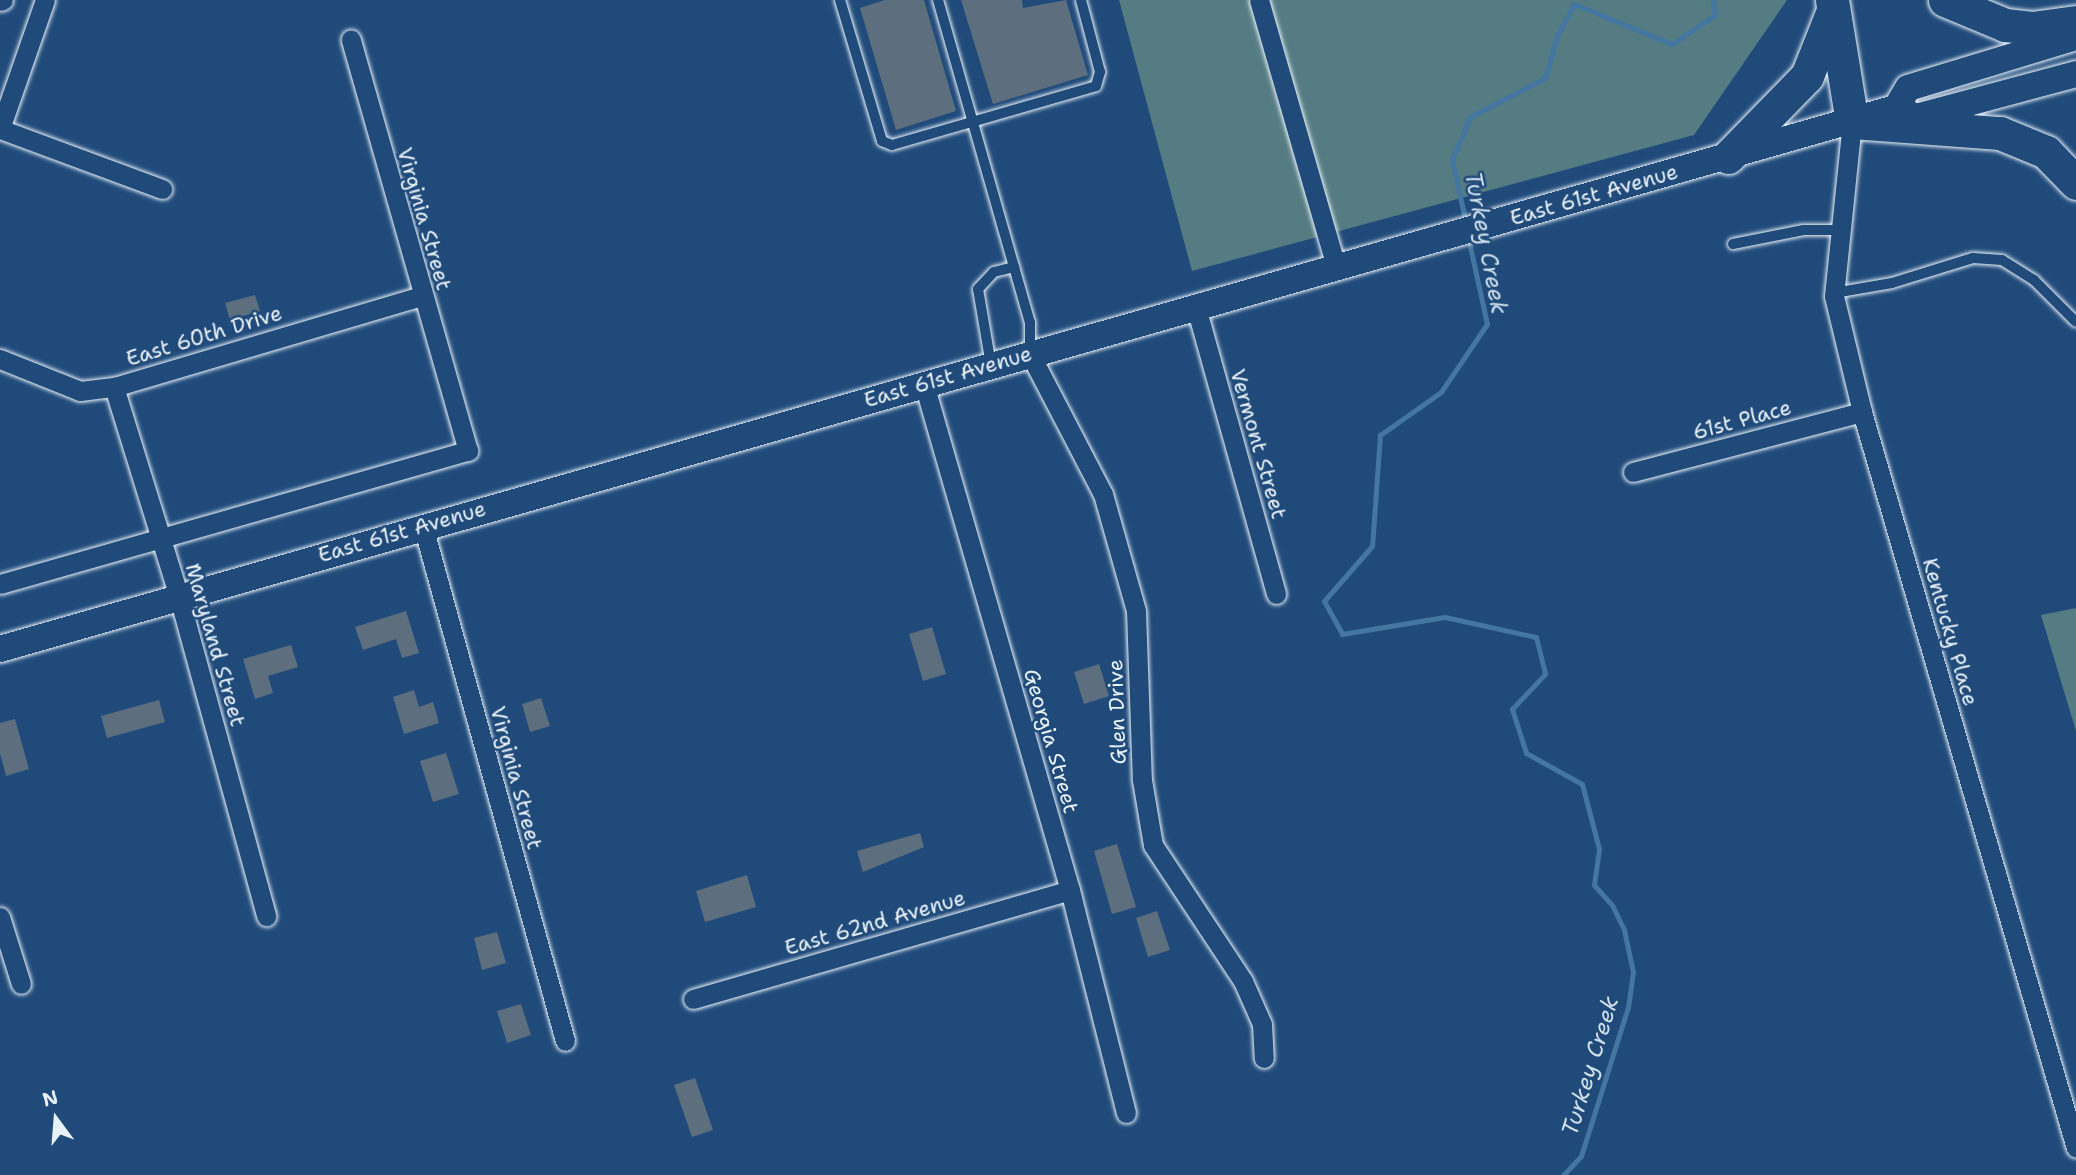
<!DOCTYPE html>
<html>
<head>
<meta charset="utf-8">
<style>
  body { margin:0 }
  #map { position:relative; width:2076px; height:1175px; overflow:hidden; background:#1f4a7a; font-family:"Shantell Sans",sans-serif }
  div>[style] { position:absolute }
  .green>* { inset:0; background:#557c83 }
  .stream>* { height:5px; margin:-2.5px; padding:0 2.5px; transform-origin:2.5px; border-radius:2.5px; background:#4376a0 }
  .building>* { inset:0; background:#5d6f7e }
  .roads { filter:drop-shadow(0 0 2px #e8f1f8) drop-shadow(0 0 2px #e8f1f8) }
  .service>* { height:10px; margin:-5px; padding:0 5px; transform-origin:5px; border-radius:5px; background:#1f4a7a }
  .minor>* { height:19px; margin:-9.5px; padding:0 9.5px; transform-origin:9.5px; border-radius:9.5px; background:#1f4a7a }
  .secondary>* { height:26px; margin:-13px; padding:0 13px; transform-origin:13px; border-radius:13px; background:#1f4a7a }
  .motorway>* { height:33px; margin:-16.5px; padding:0 16.5px; transform-origin:16.5px; border-radius:16.5px; background:#1f4a7a }
  span { translate:-50% -50%; white-space:nowrap; text-align:center; line-height:1.15; -webkit-text-stroke:5px #1f4a7a; paint-order:stroke }
  .street-label { font-size:21px; color:#e8f1f8 }
  .water-label { font-size:23px; color:#cfdfeb; font-style:italic }
  .north { position:absolute; left:21px; top:1084px; width:70px; height:70px; -webkit-text-stroke:5px #1f4a7a; paint-order:stroke; rotate:344deg; font-size:19px; font-weight:700; line-height:28px; text-align:center; color:#e8f1f8 }
  .north::after { content:''; display:block; margin:auto; width:24px; height:32px; background:#e8f1f8; clip-path:polygon(50% 0,100% 100%,50% 72%,0 100%) }
</style>
</head>
<body>
<div id="map">
  <div class="green">
    <div style="clip-path:polygon(1119px 0,1787px 0,1694px 135px,1192px 271px)"></div>
    <div style="clip-path:polygon(2076px 608px,2076px 731px,2041px 615px)"></div>
  </div>
  <div class="stream">
    <div style="left:1466px;top:224px;width:66px;rotate:-102.3deg"></div>
    <div style="left:1452px;top:160px;width:47px;rotate:-67.3deg"></div>
    <div style="left:1470px;top:117px;width:85px;rotate:-27.5deg"></div>
    <div style="left:1545px;top:78px;width:44px;rotate:-74.1deg"></div>
    <div style="left:1557px;top:36px;width:36px;rotate:-62deg"></div>
    <div style="left:1574px;top:4px;width:106px;rotate:22.2deg"></div>
    <div style="left:1672px;top:44px;width:52px;rotate:-34deg"></div>
    <div style="left:1715px;top:15px;width:15px;rotate:-98deg"></div>
    <div style="left:1468px;top:237px;width:89px;rotate:77.7deg"></div>
    <div style="left:1487px;top:324px;width:82px;rotate:124.1deg"></div>
    <div style="left:1441px;top:392px;width:75px;rotate:144.8deg"></div>
    <div style="left:1380px;top:435px;width:111px;rotate:94.1deg"></div>
    <div style="left:1372px;top:546px;width:73px;rotate:131.1deg"></div>
    <div style="left:1324px;top:601px;width:38px;rotate:61deg"></div>
    <div style="left:1342px;top:634px;width:104px;rotate:-9.4deg"></div>
    <div style="left:1445px;top:617px;width:93px;rotate:12.4deg"></div>
    <div style="left:1536px;top:637px;width:38px;rotate:76deg"></div>
    <div style="left:1545px;top:674px;width:48px;rotate:133.3deg"></div>
    <div style="left:1512px;top:709px;width:46px;rotate:72.3deg"></div>
    <div style="left:1526px;top:753px;width:64px;rotate:29deg"></div>
    <div style="left:1582px;top:784px;width:67px;rotate:75.3deg"></div>
    <div style="left:1599px;top:849px;width:36px;rotate:98deg"></div>
    <div style="left:1594px;top:885px;width:27px;rotate:48deg"></div>
    <div style="left:1612px;top:905px;width:28px;rotate:64deg"></div>
    <div style="left:1624px;top:930px;width:43px;rotate:77.9deg"></div>
    <div style="left:1633px;top:972px;width:35px;rotate:98deg"></div>
    <div style="left:1628px;top:1007px;width:156px;rotate:107.5deg"></div>
    <div style="left:1581px;top:1156px;width:26px;rotate:133deg"></div>
  </div>
  <div class="building">
    <div style="clip-path:polygon(885px 0,924px 0,956px 111px,896px 130px,860px 8px)"></div>
    <div style="clip-path:polygon(961px 0,1022px 0,1023px 8px,1066px 0,1088px 75px,993px 104px)"></div>
    <div style="clip-path:polygon(255px 295px,260px 311px,230px 320px,225px 303px)"></div>
    <div style="clip-path:polygon(406px 611px,419px 653px,402px 658px,396px 639px,363px 650px,355px 627px)"></div>
    <div style="clip-path:polygon(932px 627px,946px 674px,923px 681px,909px 634px)"></div>
    <div style="clip-path:polygon(291px 645px,298px 667px,268px 676px,273px 693px,255px 699px,243px 659px)"></div>
    <div style="clip-path:polygon(1099px 664px,1109px 696px,1084px 704px,1074px 672px)"></div>
    <div style="clip-path:polygon(414px 690px,419px 707px,433px 702px,439px 723px,404px 734px,393px 697px)"></div>
    <div style="clip-path:polygon(541px 698px,550px 726px,530px 732px,522px 704px)"></div>
    <div style="clip-path:polygon(159px 700px,165px 722px,107px 738px,101px 716px)"></div>
    <div style="clip-path:polygon(15px 719px,29px 769px,6px 776px,0 753px,0 723px)"></div>
    <div style="clip-path:polygon(446px 753px,459px 794px,433px 802px,420px 761px)"></div>
    <div style="clip-path:polygon(920px 833px,924px 847px,863px 872px,857px 851px)"></div>
    <div style="clip-path:polygon(1117px 844px,1136px 907px,1112px 914px,1094px 851px)"></div>
    <div style="clip-path:polygon(747px 875px,756px 907px,705px 922px,696px 891px)"></div>
    <div style="clip-path:polygon(1157px 911px,1170px 950px,1148px 957px,1136px 918px)"></div>
    <div style="clip-path:polygon(497px 932px,506px 963px,482px 970px,474px 938px)"></div>
    <div style="clip-path:polygon(521px 1004px,531px 1035px,507px 1043px,497px 1011px)"></div>
    <div style="clip-path:polygon(695px 1078px,713px 1130px,692px 1137px,674px 1085px)"></div>
  </div>
  <div class="roads">
    <div class="service">
      <div style="left:840px;top:0;width:147px;rotate:73.4deg"></div>
      <div style="left:882px;top:141px;width:11px;rotate:22deg"></div>
      <div style="left:892px;top:145px;width:212px;rotate:-16.1deg"></div>
      <div style="left:1096px;top:86px;width:15px;rotate:-74deg"></div>
      <div style="left:1100px;top:72px;width:74px;rotate:-104.8deg"></div>
      <div style="left:938px;top:0;width:335px;rotate:74.1deg"></div>
      <div style="left:1030px;top:322px;width:32px;rotate:90deg"></div>
      <div style="left:1733px;top:244px;width:72px;rotate:-11.2deg"></div>
      <div style="left:1804px;top:230px;width:36px"></div>
      <div style="left:1834px;top:293px;width:59px;rotate:-9.8deg"></div>
      <div style="left:1892px;top:283px;width:85px;rotate:-17.2deg"></div>
      <div style="left:1973px;top:258px;width:29px;rotate:4deg"></div>
      <div style="left:2002px;top:260px;width:38px;rotate:32deg"></div>
      <div style="left:2034px;top:280px;width:59px;rotate:45deg"></div>
      <div style="left:991px;top:365px;width:77px;rotate:-99.7deg"></div>
      <div style="left:978px;top:289px;width:23px;rotate:-47deg"></div>
      <div style="left:994px;top:272px;width:21px;rotate:-14deg"></div>
    </div>
    <div class="minor">
      <div style="left:1259px;top:0;width:278px;rotate:73.9deg"></div>
      <div style="left:0;top:1px;width:3px;rotate:-18deg"></div>
      <div style="left:1852px;top:122px;width:175px;rotate:95.9deg"></div>
      <div style="left:1834px;top:296px;width:119px;rotate:76.4deg"></div>
      <div style="left:1862px;top:412px;width:766px;rotate:73.79deg"></div>
      <div style="left:0;top:129px;width:173px;rotate:20.3deg"></div>
      <div style="left:0;top:129px;width:137px;rotate:-70.8deg"></div>
      <div style="left:1196px;top:307px;width:298px;rotate:74.4deg"></div>
      <div style="left:1030px;top:354px;width:158px;rotate:62.5deg"></div>
      <div style="left:1103px;top:494px;width:122px;rotate:74.2deg"></div>
      <div style="left:1136px;top:611px;width:169px;rotate:88deg"></div>
      <div style="left:1142px;top:780px;width:66px;rotate:80.4deg"></div>
      <div style="left:1153px;top:845px;width:163px;rotate:56.5deg"></div>
      <div style="left:1243px;top:981px;width:47px;rotate:66.2deg"></div>
      <div style="left:1262px;top:1024px;width:34px;rotate:87deg"></div>
      <div style="left:0;top:359px;width:86px;rotate:21.8deg"></div>
      <div style="left:80px;top:391px;width:34px;rotate:-7deg"></div>
      <div style="left:114px;top:387px;width:321px;rotate:-16.5deg"></div>
      <div style="left:924px;top:384px;width:527px;rotate:73.91deg"></div>
      <div style="left:1070px;top:890px;width:230px;rotate:75.9deg"></div>
      <div style="left:114px;top:387px;width:220px;rotate:72.8deg"></div>
      <div style="left:179px;top:597px;width:331px;rotate:74.7deg"></div>
      <div style="left:1633px;top:472px;width:237px;rotate:-14.7deg"></div>
      <div style="left:423px;top:526px;width:534px;rotate:74.58deg"></div>
      <div style="left:0;top:584px;width:487px;rotate:-15.9deg"></div>
      <div style="left:468px;top:451px;width:428px;rotate:-105.9deg"></div>
      <div style="left:0;top:917px;width:70px;rotate:72.6deg"></div>
      <div style="left:693px;top:999px;width:392px;rotate:-16.1deg"></div>
    </div>
    <div class="secondary">
      <div style="left:1896px;top:108px;width:23px;rotate:-59deg"></div>
      <div style="left:1908px;top:88px;width:176px;rotate:-16.9deg"></div>
      <div style="left:0;top:649px;width:1972px;rotate:-15.93deg"></div>
      <div style="left:1896px;top:108px;width:22px;rotate:24deg"></div>
      <div style="left:1916px;top:117px;width:166px;rotate:-15deg"></div>
    </div>
    <div class="motorway">
      <div style="left:1832px;top:0;width:124px;rotate:80.7deg"></div>
      <div style="left:1852px;top:122px;width:148px;rotate:4.3deg"></div>
      <div style="left:2000px;top:133px;width:50px;rotate:22.4deg"></div>
      <div style="left:2046px;top:152px;width:43px;rotate:45.9deg"></div>
      <div style="left:1945px;top:0;width:65px;rotate:22.6deg"></div>
      <div style="left:2005px;top:25px;width:27px;rotate:6deg"></div>
      <div style="left:2032px;top:28px;width:44px;rotate:-7.8deg"></div>
      <div style="left:1728px;top:157px;width:113px;rotate:-45.7deg"></div>
      <div style="left:1807px;top:76px;width:68px;rotate:-68.4deg"></div>
    </div>
  </div>
  <div class="street-label">
    <span style="left:1594px;top:195px;rotate:-16deg">East 61st Avenue</span>
    <span style="left:424px;top:219px;rotate:74deg">Virginia Street</span>
    <span style="left:204px;top:336px;rotate:-17deg">East 60th Drive</span>
    <span style="left:948px;top:377px;rotate:-16deg">East 61st Avenue</span>
    <span style="left:1742px;top:420px;rotate:-15deg">61st Place</span>
    <span style="left:1258px;top:444px;rotate:74deg">Vermont Street</span>
    <span style="left:402px;top:532px;rotate:-16deg">East 61st Avenue</span>
    <span style="left:1950px;top:632px;rotate:74deg">Kentucky Place</span>
    <span style="left:215px;top:645px;rotate:74deg">Maryland Street</span>
    <span style="left:1117px;top:712px;rotate:-92deg">Glen Drive</span>
    <span style="left:1051px;top:741px;rotate:74deg">Georgia Street</span>
    <span style="left:516px;top:778px;rotate:75deg">Virginia Street</span>
    <span style="left:875px;top:923px;rotate:-16deg">East 62nd Avenue</span>
  </div>
  <div class="water-label">
    <span style="left:1486px;top:243px;rotate:79deg">Turkey Creek</span>
    <span style="left:1590px;top:1066px;rotate:-73deg">Turkey Creek</span>
  </div>
  <div class="north">N</div>
</div>
</body>
</html>
